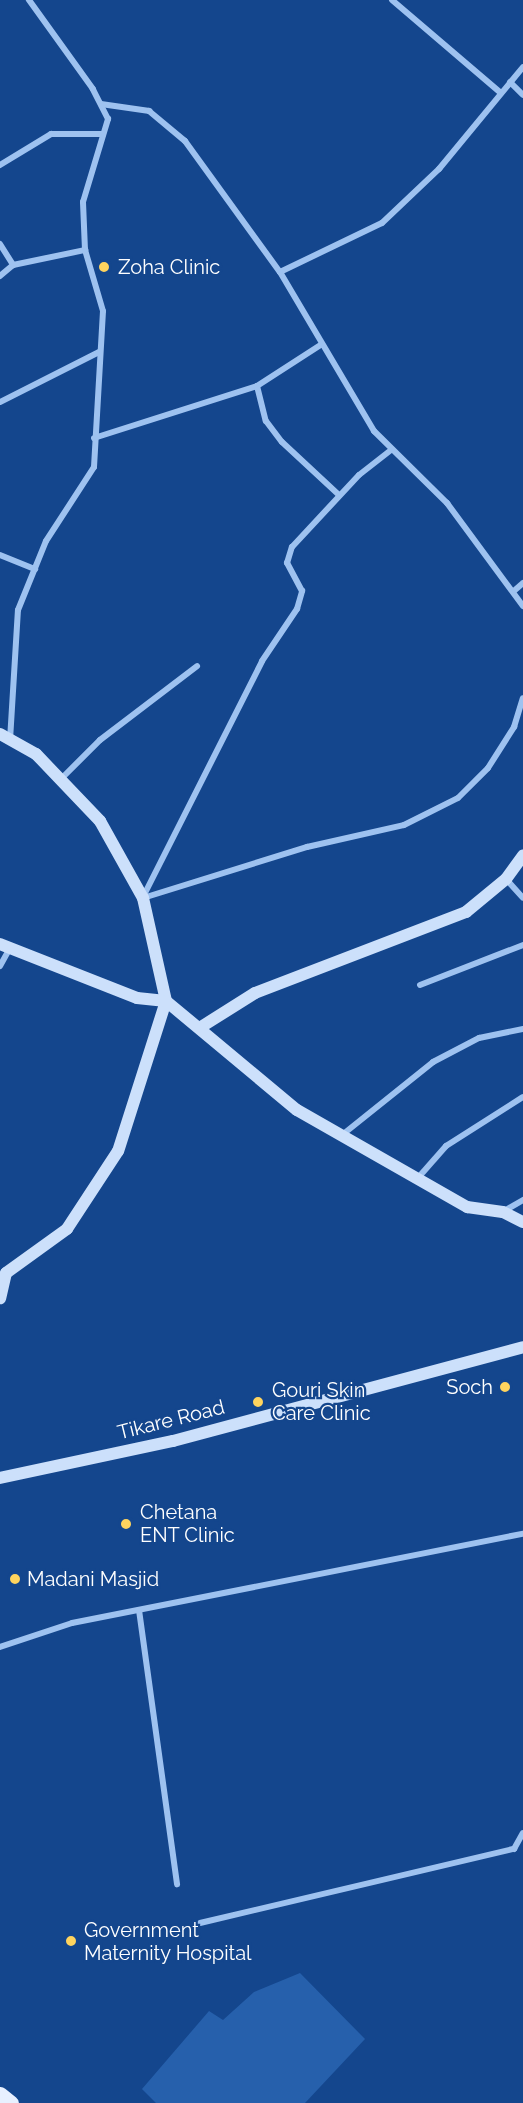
<!DOCTYPE html>
<html>
<head>
<meta charset="utf-8">
<style>
  body { margin:0 }
  #map { position:relative; width:523px; height:2103px; overflow:hidden; background:#14468d; font-family:Raleway,sans-serif }
  div>[style] { position:absolute }
  .green>* { inset:0; background:#2660ac }
  .street>* { height:6px; margin:-3px; padding:0 3px; transform-origin:3px; border-radius:3px; background:#9ec2f0 }
  .secondary>* { height:12px; margin:-6px; padding:0 6px; transform-origin:6px; border-radius:6px; background:#cce0fb }
  .primary>* { height:15px; margin:-7.5px; padding:0 7.5px; transform-origin:7.5px; border-radius:7.5px; background:#e8f0ff }
  .dots>* { width:16px; height:16px; translate:-50% -50%; box-sizing:border-box; border:3px solid #14468d; border-radius:50% }
  span { translate:-50% -50%; white-space:nowrap; text-align:center; line-height:1.15; -webkit-text-stroke:4.5px #14468d; paint-order:stroke }
  .poi-label { font-size:20px; color:#fff }
  .left { translate:0 -50%; text-align:left }
  .right { translate:-100% -50%; text-align:right }
  .street-label { font-size:20px; color:#fff }
</style>
</head>
<body>
<div id="map">
  <div class="green">
    <div style="clip-path:polygon(300px 1973px,365px 2039px,305px 2103px,156px 2103px,142px 2089px,209px 2011px,223px 2020px,254px 1992px)"></div>
  </div>
  <div class="street">
    <div style="left:392px;top:0;width:143px;rotate:40.5deg"></div>
    <div style="left:510px;top:82px;width:18px;rotate:45deg"></div>
    <div style="left:101px;top:104px;width:49px;rotate:8.3deg"></div>
    <div style="left:149px;top:111px;width:47px;rotate:39.8deg"></div>
    <div style="left:185px;top:141px;width:162px;rotate:54.1deg"></div>
    <div style="left:280px;top:272px;width:185px;rotate:59.4deg"></div>
    <div style="left:374px;top:431px;width:103px;rotate:44.6deg"></div>
    <div style="left:447px;top:503px;width:128px;rotate:53.6deg"></div>
    <div style="left:0;top:165px;width:60px;rotate:-31.3deg"></div>
    <div style="left:51px;top:134px;width:52px"></div>
    <div style="left:0;top:244px;width:25px;rotate:58deg"></div>
    <div style="left:280px;top:272px;width:113px;rotate:-25.7deg"></div>
    <div style="left:382px;top:223px;width:79px;rotate:-43.5deg"></div>
    <div style="left:439px;top:169px;width:132px;rotate:-50.5deg"></div>
    <div style="left:0;top:276px;width:17px;rotate:-40deg"></div>
    <div style="left:13px;top:265px;width:74px;rotate:-11.8deg"></div>
    <div style="left:257px;top:386px;width:36px;rotate:76deg"></div>
    <div style="left:266px;top:421px;width:26px;rotate:53deg"></div>
    <div style="left:282px;top:442px;width:78px;rotate:42.9deg"></div>
    <div style="left:0;top:402px;width:111px;rotate:-26.8deg"></div>
    <div style="left:94px;top:438px;width:171px;rotate:-17.7deg"></div>
    <div style="left:257px;top:386px;width:77px;rotate:-32.9deg"></div>
    <div style="left:0;top:555px;width:38px;rotate:22deg"></div>
    <div style="left:515px;top:590px;width:11px;rotate:-41deg"></div>
    <div style="left:10px;top:740px;width:130px;rotate:-86.5deg"></div>
    <div style="left:18px;top:610px;width:74px;rotate:-67.9deg"></div>
    <div style="left:46px;top:541px;width:88px;rotate:-57deg"></div>
    <div style="left:94px;top:467px;width:156px;rotate:-86.7deg"></div>
    <div style="left:103px;top:311px;width:64px;rotate:-106.4deg"></div>
    <div style="left:85px;top:250px;width:48px;rotate:-92.4deg"></div>
    <div style="left:83px;top:202px;width:87px;rotate:-73.2deg"></div>
    <div style="left:108px;top:119px;width:34px;rotate:-117deg"></div>
    <div style="left:93px;top:89px;width:110px;rotate:-125.7deg"></div>
    <div style="left:61px;top:779px;width:55px;rotate:-45deg"></div>
    <div style="left:100px;top:740px;width:122px;rotate:-37.3deg"></div>
    <div style="left:506px;top:879px;width:25px;rotate:48deg"></div>
    <div style="left:143px;top:897px;width:264px;rotate:-63.2deg"></div>
    <div style="left:262px;top:661px;width:63px;rotate:-56.1deg"></div>
    <div style="left:297px;top:609px;width:19px;rotate:-74deg"></div>
    <div style="left:302px;top:591px;width:32px;rotate:-118deg"></div>
    <div style="left:287px;top:563px;width:17px;rotate:-73deg"></div>
    <div style="left:292px;top:547px;width:98px;rotate:-47.1deg"></div>
    <div style="left:359px;top:475px;width:41px;rotate:-38deg"></div>
    <div style="left:143px;top:898px;width:172px;rotate:-17.3deg"></div>
    <div style="left:307px;top:847px;width:99px;rotate:-12.8deg"></div>
    <div style="left:404px;top:825px;width:60px;rotate:-26.6deg"></div>
    <div style="left:458px;top:798px;width:42px;rotate:-45deg"></div>
    <div style="left:488px;top:768px;width:49px;rotate:-57.6deg"></div>
    <div style="left:514px;top:727px;width:30px;rotate:-73deg"></div>
    <div style="left:0;top:966px;width:21px;rotate:-61deg"></div>
    <div style="left:420px;top:985px;width:110px;rotate:-21.2deg"></div>
    <div style="left:342px;top:1135px;width:117px;rotate:-38.7deg"></div>
    <div style="left:433px;top:1062px;width:52px;rotate:-27.6deg"></div>
    <div style="left:479px;top:1038px;width:45px;rotate:-11.6deg"></div>
    <div style="left:417px;top:1179px;width:44px;rotate:-48.7deg"></div>
    <div style="left:446px;top:1146px;width:91px;rotate:-32.5deg"></div>
    <div style="left:504px;top:1211px;width:22px;rotate:-30deg"></div>
    <div style="left:139px;top:1610px;width:277px;rotate:82.1deg"></div>
    <div style="left:0;top:1647px;width:76px;rotate:-18.4deg"></div>
    <div style="left:72px;top:1623px;width:460px;rotate:-11.2deg"></div>
    <div style="left:200px;top:1923px;width:323px;rotate:-13.3deg"></div>
    <div style="left:514px;top:1849px;width:18px;rotate:-61deg"></div>
  </div>
  <div class="secondary">
    <div style="left:0;top:734px;width:41px;rotate:29.1deg"></div>
    <div style="left:36px;top:754px;width:93px;rotate:46.3deg"></div>
    <div style="left:100px;top:821px;width:88px;rotate:60.8deg"></div>
    <div style="left:143px;top:898px;width:106px;rotate:77.4deg"></div>
    <div style="left:166px;top:1001px;width:157px;rotate:107.7deg"></div>
    <div style="left:118px;top:1151px;width:93px;rotate:123.2deg"></div>
    <div style="left:67px;top:1229px;width:75px;rotate:144.2deg"></div>
    <div style="left:6px;top:1273px;width:26px;rotate:103deg"></div>
    <div style="left:0;top:944px;width:147px;rotate:21.5deg"></div>
    <div style="left:137px;top:998px;width:29px;rotate:6deg"></div>
    <div style="left:166px;top:1001px;width:170px;rotate:39.8deg"></div>
    <div style="left:297px;top:1110px;width:196px;rotate:29.7deg"></div>
    <div style="left:467px;top:1207px;width:36px;rotate:8deg"></div>
    <div style="left:503px;top:1212px;width:22px;rotate:27deg"></div>
    <div style="left:201px;top:1027px;width:64px;rotate:-32.2deg"></div>
    <div style="left:255px;top:993px;width:226px;rotate:-21deg"></div>
    <div style="left:466px;top:912px;width:52px;rotate:-39.5deg"></div>
    <div style="left:506px;top:879px;width:29px;rotate:-54deg"></div>
    <div style="left:0;top:1478px;width:177px;rotate:-12.1deg"></div>
    <div style="left:173px;top:1441px;width:362px;rotate:-15deg"></div>
  </div>
  <div class="primary">
    <div style="left:0;top:2094px;width:14px;rotate:39deg"></div>
  </div>
  <div class="dots">
    <div style="left:104px;top:267px;background:#ffd45e"></div>
    <div style="left:505px;top:1387px;background:#ffd45e"></div>
    <div style="left:258px;top:1402px;background:#ffd45e"></div>
    <div style="left:126px;top:1524px;background:#ffd45e"></div>
    <div style="left:15px;top:1579px;background:#ffd45e"></div>
    <div style="left:71px;top:1941px;background:#ffd45e"></div>
  </div>
  <div class="poi-label">
    <span class="left" style="left:118px;top:267px">Zoha Clinic</span>
    <span class="right" style="left:493px;top:1387px">Soch</span>
    <span class="left" style="left:272px;top:1402px">Gouri Skin<br>Care Clinic</span>
    <span class="left" style="left:140px;top:1524px">Chetana<br>ENT Clinic</span>
    <span class="left" style="left:27px;top:1579px">Madani Masjid</span>
    <span class="left" style="left:84px;top:1942px">Government<br>Maternity Hospital</span>
  </div>
  <div class="street-label">
    <span style="left:171px;top:1420px;rotate:-14deg">Tikare Road</span>
  </div>
</div>
</body>
</html>
